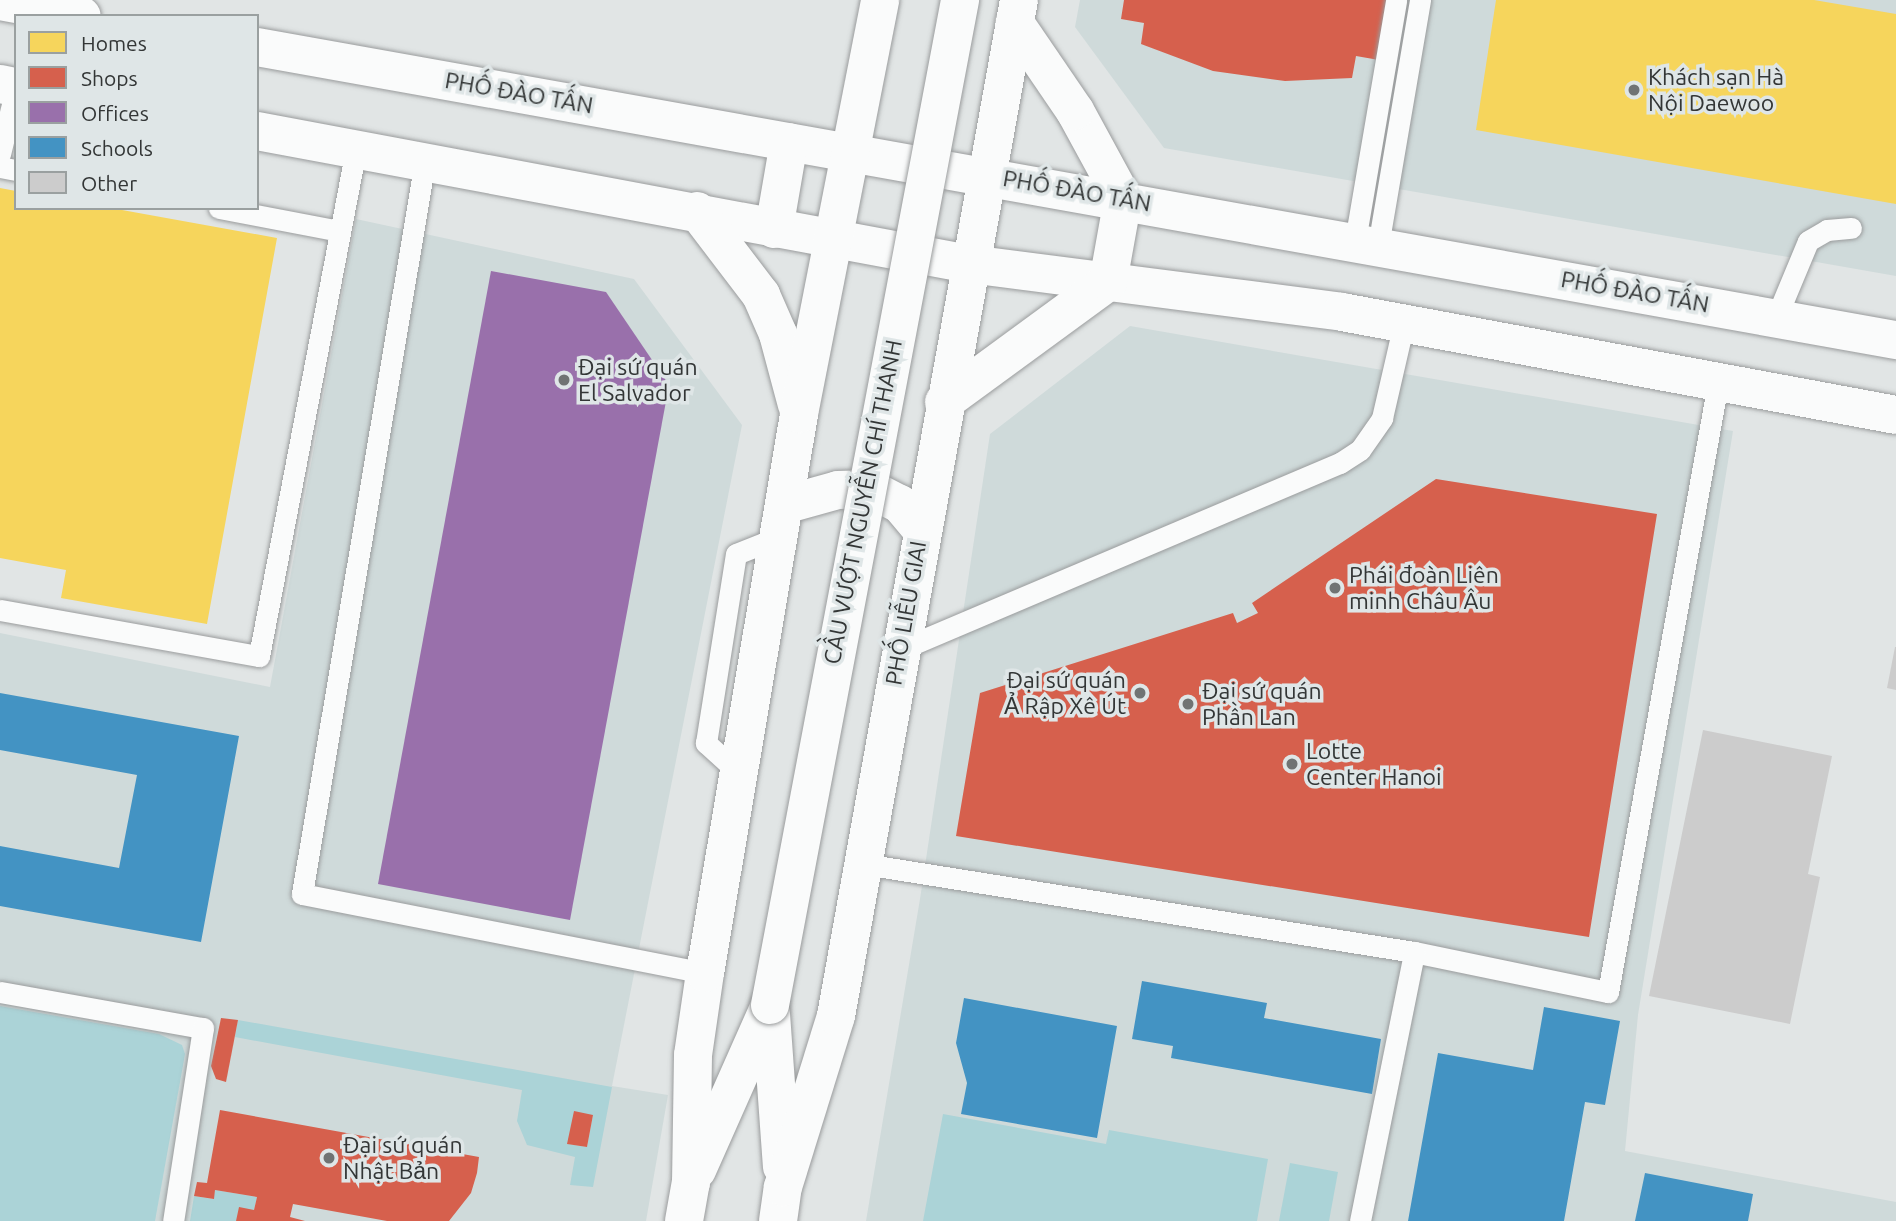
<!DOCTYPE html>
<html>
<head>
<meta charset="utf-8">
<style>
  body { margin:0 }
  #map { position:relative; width:1896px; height:1221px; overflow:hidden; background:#e1e5e5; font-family:Ubuntu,sans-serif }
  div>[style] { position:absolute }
  .built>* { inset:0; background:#cfdada }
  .green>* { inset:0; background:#abd3d7 }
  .homes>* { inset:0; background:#f6d55c }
  .shops>* { inset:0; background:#d6604d }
  .offices>* { inset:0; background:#9970ab }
  .schools>* { inset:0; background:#4393c3 }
  .building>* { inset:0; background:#ccc }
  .roads { filter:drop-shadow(0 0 2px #9a9c9d) drop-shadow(0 0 2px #9a9c9d) }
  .service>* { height:21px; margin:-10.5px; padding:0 10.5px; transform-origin:10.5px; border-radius:10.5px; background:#fafbfb }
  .primary>* { height:38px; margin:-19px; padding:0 19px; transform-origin:19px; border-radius:19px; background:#fafbfb }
  .bridges { filter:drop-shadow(0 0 2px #9a9c9d) drop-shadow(0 0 2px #9a9c9d) }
  .primary-bridge>* { height:38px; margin:-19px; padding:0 19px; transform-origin:19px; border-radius:19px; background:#fafbfb }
  .dots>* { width:19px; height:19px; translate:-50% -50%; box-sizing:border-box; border:4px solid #dfe6e7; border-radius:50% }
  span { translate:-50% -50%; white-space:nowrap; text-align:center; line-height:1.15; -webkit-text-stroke:7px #dfe6e7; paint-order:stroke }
  .poi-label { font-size:23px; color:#333636 }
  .left { translate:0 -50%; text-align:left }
  .right { translate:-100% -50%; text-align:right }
  .street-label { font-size:23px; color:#333636 }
  .legend { position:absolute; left:14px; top:14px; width:245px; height:196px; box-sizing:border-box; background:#dfe6e7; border:2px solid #9aa0a0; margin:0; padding:9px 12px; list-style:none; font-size:21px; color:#333636 }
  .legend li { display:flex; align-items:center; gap:14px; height:35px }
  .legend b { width:35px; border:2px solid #9aa0a0 }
</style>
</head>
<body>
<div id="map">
  <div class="built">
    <div style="clip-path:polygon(1080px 0,1896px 0,1896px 276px,1164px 148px,1075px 27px)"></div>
    <div style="clip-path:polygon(356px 219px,634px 279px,742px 425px,612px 1086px,668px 1095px,646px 1221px,0 1221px,0 633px,270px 687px)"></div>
    <div style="clip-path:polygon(1130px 326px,1733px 431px,1638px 1015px,1625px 1151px,1896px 1202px,1896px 1221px,866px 1221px,920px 899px,990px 434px)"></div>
  </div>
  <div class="green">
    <div style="clip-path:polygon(0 1006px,159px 1034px,182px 1045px,185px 1054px,155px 1221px,0 1221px)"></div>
    <div style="clip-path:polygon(evenodd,238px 1020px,612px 1087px,593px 1187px,570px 1185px,575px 1157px,527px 1145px,517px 1121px,522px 1090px,235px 1037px,238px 1020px,593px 1115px,587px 1147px,568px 1144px,593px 1115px)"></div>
    <div style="clip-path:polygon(943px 1114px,1106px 1144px,1109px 1130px,1268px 1159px,1257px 1221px,923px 1221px)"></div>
    <div style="clip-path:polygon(1290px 1163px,1338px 1172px,1329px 1221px,1279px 1221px)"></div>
    <div style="clip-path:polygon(215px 1190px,257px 1197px,254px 1210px,236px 1221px,190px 1221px,194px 1196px,213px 1199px)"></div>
  </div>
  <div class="homes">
    <div style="clip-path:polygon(1496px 0,1814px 0,1896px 14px,1896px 204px,1476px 130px)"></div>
    <div style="clip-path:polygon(0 188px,16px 191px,16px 208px,111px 208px,277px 238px,207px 624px,61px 598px,66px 570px,0 558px)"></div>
  </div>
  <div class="shops">
    <div style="clip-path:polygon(1124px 0,1389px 0,1379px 60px,1356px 56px,1352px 78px,1285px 81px,1213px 71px,1141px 44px,1144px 23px,1121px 19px)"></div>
    <div style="clip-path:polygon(1436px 479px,1657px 514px,1589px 937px,956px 836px,980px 693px,1233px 613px,1237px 623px,1258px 613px,1252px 603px)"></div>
    <div style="clip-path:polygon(221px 1018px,238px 1020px,226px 1082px,216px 1079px,211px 1066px)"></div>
    <div style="clip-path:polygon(220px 1110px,479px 1157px,477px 1173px,471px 1193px,449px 1221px,387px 1221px,293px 1204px,290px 1217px,305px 1221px,236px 1221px,239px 1207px,254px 1210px,257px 1197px,215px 1190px,214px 1199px,194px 1196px,197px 1182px,207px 1183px)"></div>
    <div style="clip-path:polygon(574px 1111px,593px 1115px,587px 1147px,567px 1144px)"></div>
  </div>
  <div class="offices">
    <div style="clip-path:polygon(491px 271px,606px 292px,669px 385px,570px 920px,378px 884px)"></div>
  </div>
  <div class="schools">
    <div style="clip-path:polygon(0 693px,239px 736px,201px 942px,0 906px,0 846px,119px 868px,137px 775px,0 750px)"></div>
    <div style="clip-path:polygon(1142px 981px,1267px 1003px,1264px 1018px,1381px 1039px,1372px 1094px,1171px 1058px,1173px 1046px,1132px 1039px)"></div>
    <div style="clip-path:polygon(964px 998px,1117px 1026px,1097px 1138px,961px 1114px,967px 1083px,956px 1043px)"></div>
    <div style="clip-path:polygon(1544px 1007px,1620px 1021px,1605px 1105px,1585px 1102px,1564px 1221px,1408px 1221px,1438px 1053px,1533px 1070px)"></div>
    <div style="clip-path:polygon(1645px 1173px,1753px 1194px,1748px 1221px,1635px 1221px)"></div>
  </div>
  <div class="building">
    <div style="clip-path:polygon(1895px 647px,1896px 647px,1896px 690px,1887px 688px)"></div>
    <div style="clip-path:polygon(1703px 730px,1832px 756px,1808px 874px,1820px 877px,1790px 1024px,1649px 996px)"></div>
  </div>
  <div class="roads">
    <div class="service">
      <div style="left:0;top:154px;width:68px;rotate:-76.4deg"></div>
      <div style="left:425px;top:161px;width:743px;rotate:99.53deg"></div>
      <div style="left:302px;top:894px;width:411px;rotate:11.1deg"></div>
      <div style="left:0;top:167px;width:16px;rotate:11deg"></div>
      <div style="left:219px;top:208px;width:123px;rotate:10.8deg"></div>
      <div style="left:1355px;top:241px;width:244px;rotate:-80.3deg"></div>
      <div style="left:1378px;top:246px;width:250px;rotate:-80.3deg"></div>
      <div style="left:1776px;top:318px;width:83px;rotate:-67.4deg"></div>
      <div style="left:1808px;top:241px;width:22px;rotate:-30deg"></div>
      <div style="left:1827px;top:230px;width:24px;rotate:-5deg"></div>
      <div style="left:0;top:610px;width:263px;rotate:10.1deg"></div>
      <div style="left:259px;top:656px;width:516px;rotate:-79.17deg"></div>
      <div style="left:899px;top:650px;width:479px;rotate:-23deg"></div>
      <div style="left:1340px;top:463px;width:24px;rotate:-33deg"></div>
      <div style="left:1360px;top:450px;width:39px;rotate:-55deg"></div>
      <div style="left:1382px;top:418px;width:98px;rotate:-77deg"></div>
      <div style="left:739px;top:773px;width:45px;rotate:-137.7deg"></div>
      <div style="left:706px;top:743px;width:191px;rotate:-81deg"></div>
      <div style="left:736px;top:554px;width:46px;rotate:-21.6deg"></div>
      <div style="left:864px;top:864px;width:557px;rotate:9.09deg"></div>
      <div style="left:1414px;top:952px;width:198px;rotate:11.7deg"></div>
      <div style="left:1608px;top:992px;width:619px;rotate:-79.76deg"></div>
      <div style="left:0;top:992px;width:206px;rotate:10.1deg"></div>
      <div style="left:203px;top:1028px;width:195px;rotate:98.8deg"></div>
      <div style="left:1360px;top:1221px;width:274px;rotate:-78.6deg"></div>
    </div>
    <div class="primary">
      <div style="left:0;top:1px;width:83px;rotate:10.4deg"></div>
      <div style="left:257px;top:47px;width:1665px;rotate:10.14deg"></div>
      <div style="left:0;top:84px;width:16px;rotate:11deg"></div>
      <div style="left:257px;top:131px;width:724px;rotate:10.58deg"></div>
      <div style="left:969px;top:264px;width:376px;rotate:7.3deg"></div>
      <div style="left:1342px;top:312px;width:563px;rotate:10.53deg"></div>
      <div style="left:697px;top:211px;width:106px;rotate:52.7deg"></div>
      <div style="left:761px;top:295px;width:43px;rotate:66.4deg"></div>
      <div style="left:778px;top:334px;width:73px;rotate:75deg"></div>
      <div style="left:774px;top:229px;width:88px;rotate:-80.2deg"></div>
      <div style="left:944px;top:402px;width:203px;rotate:-36.2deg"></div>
      <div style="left:1108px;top:282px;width:84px;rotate:-79.8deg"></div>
      <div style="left:1123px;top:199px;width:100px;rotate:-118.6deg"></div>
      <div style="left:1075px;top:111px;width:107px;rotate:-124.3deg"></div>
      <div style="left:784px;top:505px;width:56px;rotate:-15.5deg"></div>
      <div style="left:838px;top:490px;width:32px;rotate:-2deg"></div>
      <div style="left:870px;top:489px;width:34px;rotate:27deg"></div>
      <div style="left:900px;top:504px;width:33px;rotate:50deg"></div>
      <div style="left:771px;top:1014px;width:153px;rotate:85.9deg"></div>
      <div style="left:697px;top:1170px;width:180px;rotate:-66.1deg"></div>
      <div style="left:684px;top:1221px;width:39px;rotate:-80deg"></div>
      <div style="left:691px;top:1183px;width:128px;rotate:-89.1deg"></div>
      <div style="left:693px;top:1055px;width:83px;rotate:-81.7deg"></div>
      <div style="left:705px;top:973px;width:567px;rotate:-80.45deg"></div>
      <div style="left:799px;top:414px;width:422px;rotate:-78.9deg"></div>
      <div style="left:778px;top:1221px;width:34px;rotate:-82deg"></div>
      <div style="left:783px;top:1187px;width:179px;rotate:-72.8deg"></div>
      <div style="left:836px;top:1016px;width:1032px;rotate:-79.79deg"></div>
    </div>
  </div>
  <div class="bridges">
    <div class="primary-bridge">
      <div style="left:770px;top:1005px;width:1023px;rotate:-79.29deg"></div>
    </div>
  </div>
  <div class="dots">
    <div style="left:1634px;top:90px;background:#707373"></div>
    <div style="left:564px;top:380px;background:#707373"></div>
    <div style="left:1335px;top:588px;background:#707373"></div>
    <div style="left:1140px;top:693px;background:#707373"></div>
    <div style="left:1188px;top:704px;background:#707373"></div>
    <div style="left:1292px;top:764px;background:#707373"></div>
    <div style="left:329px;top:1158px;background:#707373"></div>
  </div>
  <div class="poi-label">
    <span class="left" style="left:1648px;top:90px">Khách sạn Hà<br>Nội Daewoo</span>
    <span class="left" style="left:578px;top:380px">Đại sứ quán<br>El Salvador</span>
    <span class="left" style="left:1349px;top:588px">Phái đoàn Liên<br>minh Châu Âu</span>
    <span class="right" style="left:1126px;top:693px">Đại sứ quán<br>Ả Rập Xê Út</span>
    <span class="left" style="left:1202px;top:704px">Đại sứ quán<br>Phần Lan</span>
    <span class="left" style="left:1306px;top:764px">Lotte<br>Center Hanoi</span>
    <span class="left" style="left:343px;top:1158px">Đại sứ quán<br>Nhật Bản</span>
  </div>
  <div class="street-label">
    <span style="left:519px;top:93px;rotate:10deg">PHỐ ĐÀO TẤN</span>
    <span style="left:1077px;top:191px;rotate:10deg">PHỐ ĐÀO TẤN</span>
    <span style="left:1635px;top:292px;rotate:10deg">PHỐ ĐÀO TẤN</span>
    <span style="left:863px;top:502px;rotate:-79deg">CẦU VƯỢT NGUYỄN CHÍ THANH</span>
    <span style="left:906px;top:613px;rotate:-80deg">PHỐ LIỄU GIAI</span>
  </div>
  <ul class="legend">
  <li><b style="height:19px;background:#f6d55c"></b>Homes</li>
  <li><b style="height:19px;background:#d6604d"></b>Shops</li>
  <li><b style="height:19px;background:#9970ab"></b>Offices</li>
  <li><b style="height:19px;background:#4393c3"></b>Schools</li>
  <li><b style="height:19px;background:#ccc"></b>Other</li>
  </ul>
</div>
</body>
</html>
